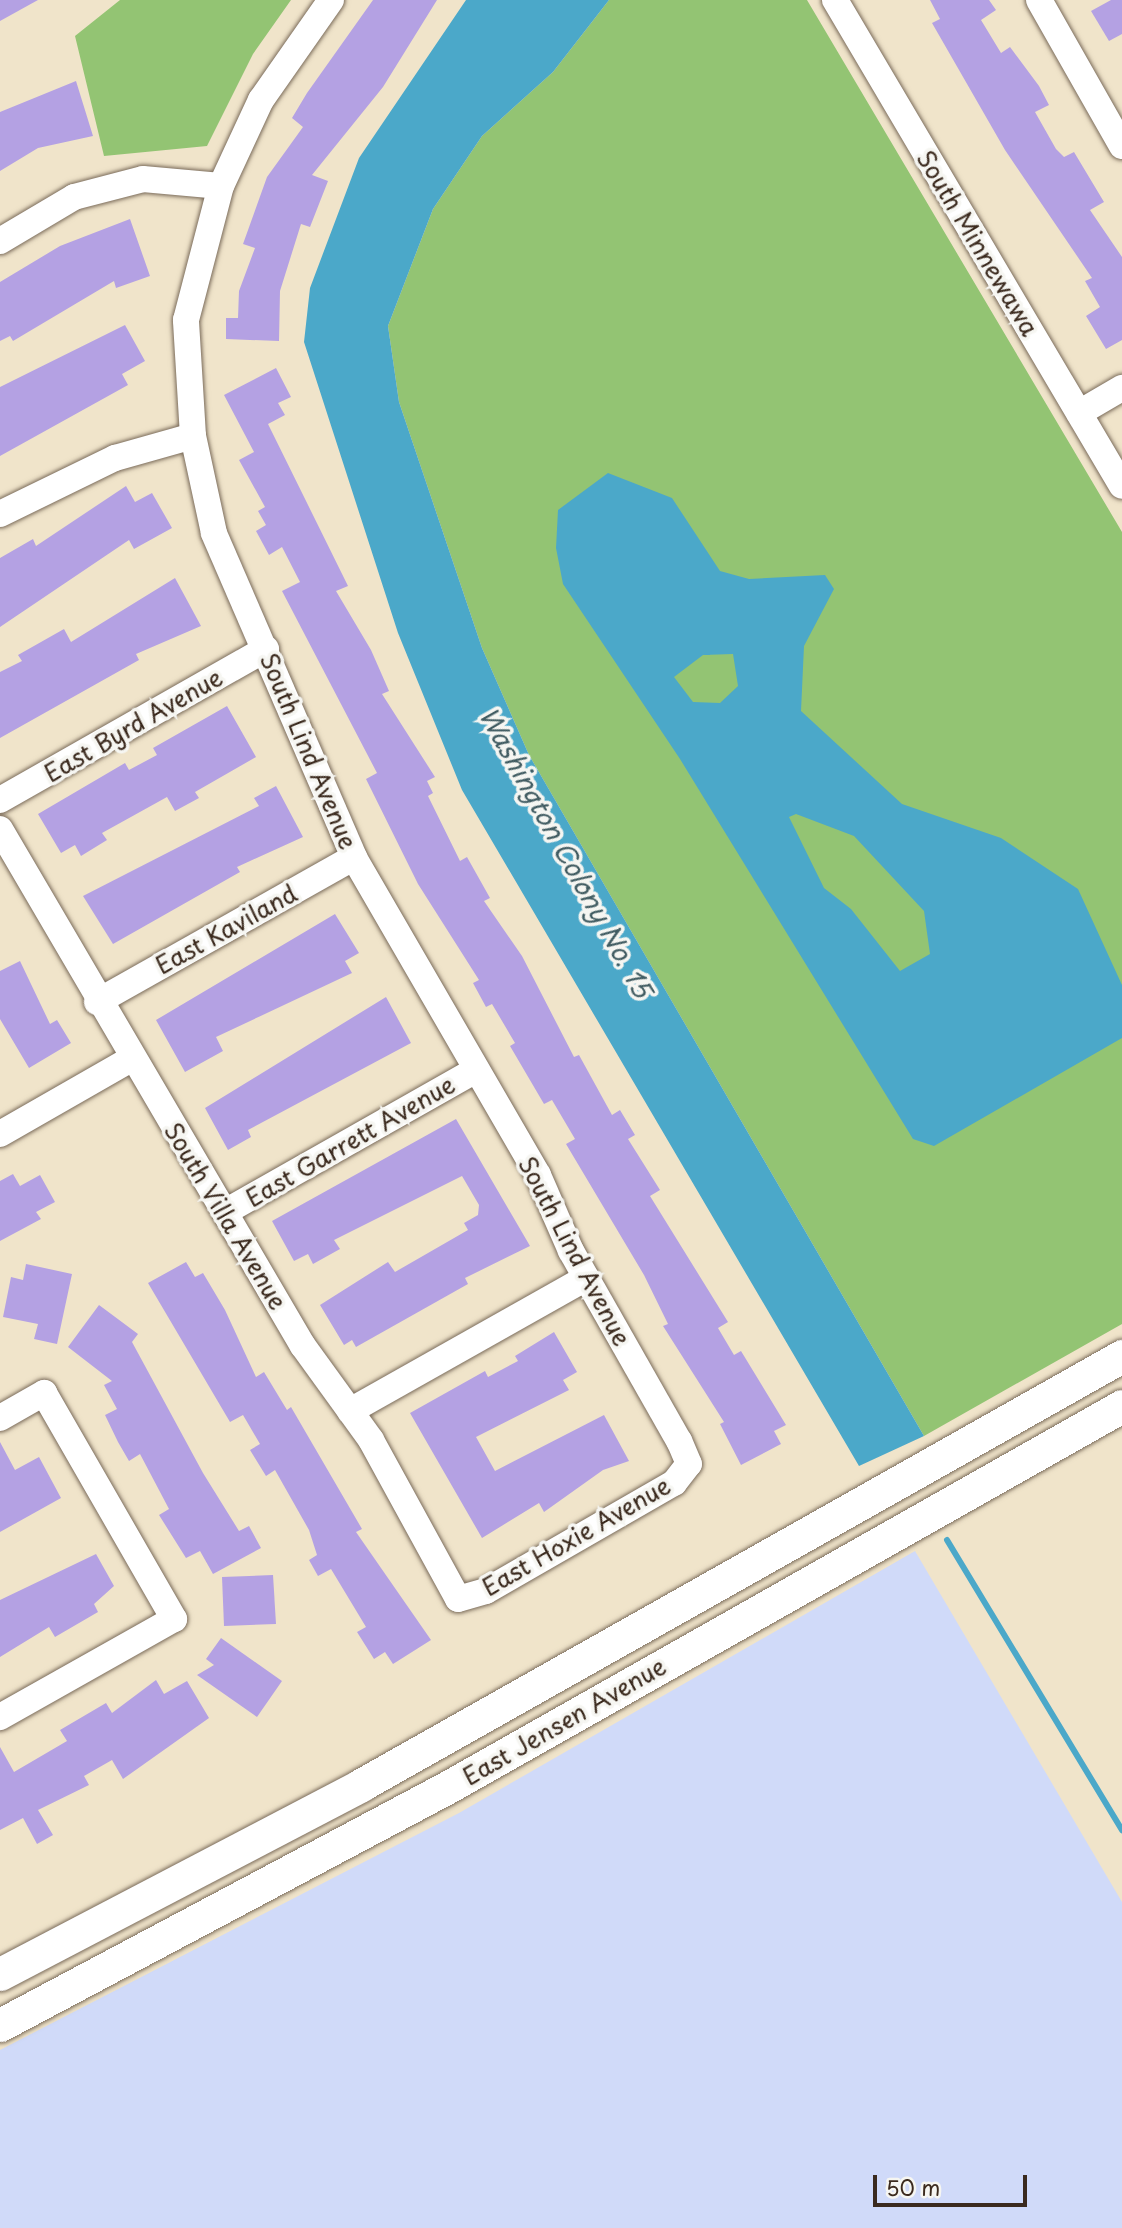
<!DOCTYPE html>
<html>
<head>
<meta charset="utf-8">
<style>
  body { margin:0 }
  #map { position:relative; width:1122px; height:2228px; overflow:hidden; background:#f0e4ca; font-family:"Playpen Sans",sans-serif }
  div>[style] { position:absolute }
  .built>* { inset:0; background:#d0daf9 }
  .green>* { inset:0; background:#93c473 }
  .water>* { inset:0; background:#4ba8c9 }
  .stream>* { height:6px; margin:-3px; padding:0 3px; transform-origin:3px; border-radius:3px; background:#4ba8c9 }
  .building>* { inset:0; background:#b4a1e3 }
  .roads { filter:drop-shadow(0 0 2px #7a6b5a) drop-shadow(0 0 2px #7a6b5a) }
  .minor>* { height:26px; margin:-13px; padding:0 13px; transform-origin:13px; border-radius:13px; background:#fff }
  .major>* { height:33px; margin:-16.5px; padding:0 16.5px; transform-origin:16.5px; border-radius:16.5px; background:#fff }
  span { translate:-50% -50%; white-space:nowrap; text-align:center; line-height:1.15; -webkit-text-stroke:7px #f6f6f2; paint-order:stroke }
  .street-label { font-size:24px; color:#3b2a1e }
  .water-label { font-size:26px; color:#415c62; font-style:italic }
  .scale { position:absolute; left:873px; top:2175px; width:154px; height:32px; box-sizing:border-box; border:4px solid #3b2a1e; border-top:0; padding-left:9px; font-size:21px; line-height:24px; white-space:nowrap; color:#3b2a1e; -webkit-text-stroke:5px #f6f6f2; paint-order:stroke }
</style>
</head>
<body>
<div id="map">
  <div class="built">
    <div style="clip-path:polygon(915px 1551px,1122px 1902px,1122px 2228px,0 2228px,0 2050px,459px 1813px)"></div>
  </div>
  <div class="green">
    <div style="clip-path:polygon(120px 0,291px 0,253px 54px,207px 146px,104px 156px,75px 36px)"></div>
    <div style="clip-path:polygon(609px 0,807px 0,1122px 532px,1122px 1324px,924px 1436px,529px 755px,482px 648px,399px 402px,388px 326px,433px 209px,482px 136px,553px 72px)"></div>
  </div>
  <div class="water">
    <div style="clip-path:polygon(466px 0,609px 0,553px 72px,482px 136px,433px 209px,388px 326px,399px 402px,482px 648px,529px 755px,924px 1436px,859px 1466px,462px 790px,398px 633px,304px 342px,310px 288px,359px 158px)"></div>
    <div style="clip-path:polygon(evenodd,608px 473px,672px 498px,720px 571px,749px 579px,825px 575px,834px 589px,804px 646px,801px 711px,902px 804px,1001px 838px,1078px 889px,1122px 985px,1122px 1038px,934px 1146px,913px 1139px,680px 759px,563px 584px,556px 548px,558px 510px,608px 473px,733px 654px,738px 686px,720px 703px,693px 702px,674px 677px,703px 655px,733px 654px,608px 473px,796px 814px,854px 836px,924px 911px,930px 954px,900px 971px,851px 909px,824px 888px,789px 817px,796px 814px)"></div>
  </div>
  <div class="stream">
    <div style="left:947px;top:1540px;width:339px;rotate:58.9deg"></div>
  </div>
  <div class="building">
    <div style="clip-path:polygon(0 0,38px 0,0 21px)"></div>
    <div style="clip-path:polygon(373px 0,437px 0,383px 87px,312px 175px,328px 181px,310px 227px,301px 224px,280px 291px,279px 341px,226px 339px,226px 318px,238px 318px,239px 291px,255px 248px,243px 244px,267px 177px,303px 127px,292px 118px,307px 93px)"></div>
    <div style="clip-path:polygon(930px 0,989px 0,996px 10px,981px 20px,1001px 53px,1010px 47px,1039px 86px,1049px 105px,1035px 112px,1056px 149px,1064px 157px,1074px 152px,1104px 202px,1090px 210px,1122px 257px,1122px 340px,1106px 349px,1086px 316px,1100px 307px,1085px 281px,1092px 278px,1005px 150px,932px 23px,940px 19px)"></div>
    <div style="clip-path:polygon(1111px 0,1122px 0,1122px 34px,1109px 41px,1091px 11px)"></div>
    <div style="clip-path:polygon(76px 81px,93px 136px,38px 148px,0 171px,0 112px)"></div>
    <div style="clip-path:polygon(130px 219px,150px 276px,116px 288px,114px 281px,13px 341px,10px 336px,0 341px,0 282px,60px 246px)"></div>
    <div style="clip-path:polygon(125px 325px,145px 361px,122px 374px,128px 385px,0 456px,0 387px)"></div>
    <div style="clip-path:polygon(276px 368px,291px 397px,278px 403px,285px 415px,268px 424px,348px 586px,336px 591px,371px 650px,389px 691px,382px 694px,435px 777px,427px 781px,433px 793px,428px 796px,460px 861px,467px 857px,490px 898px,484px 901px,522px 956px,574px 1057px,579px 1055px,612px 1115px,620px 1110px,635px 1135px,628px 1139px,660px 1190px,650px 1196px,728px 1322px,718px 1328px,734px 1355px,741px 1351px,786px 1425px,774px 1431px,781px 1444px,741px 1465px,720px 1424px,724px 1422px,663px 1326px,668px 1324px,644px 1275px,566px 1144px,575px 1139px,552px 1100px,544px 1104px,510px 1046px,515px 1043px,492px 1004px,486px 1007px,473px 983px,479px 980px,418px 884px,366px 779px,377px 773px,282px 591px,300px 582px,282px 547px,269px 555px,256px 531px,266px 525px,258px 511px,265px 507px,239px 460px,254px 452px,224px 395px)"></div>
    <div style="clip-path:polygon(126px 486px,135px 502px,152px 493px,172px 528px,134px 549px,129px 540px,0 627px,0 558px,33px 539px,36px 546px)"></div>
    <div style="clip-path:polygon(175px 578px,201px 626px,136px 654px,139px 660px,0 738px,0 672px,22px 661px,18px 655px,64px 629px,71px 642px)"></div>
    <div style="clip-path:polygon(227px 706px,256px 757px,195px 792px,199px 798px,175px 811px,167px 797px,102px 833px,107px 840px,81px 856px,75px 845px,61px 853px,38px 814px,125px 763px,129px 770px,157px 755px,153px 748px)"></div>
    <div style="clip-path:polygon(276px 786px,303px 837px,237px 867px,240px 872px,113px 944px,83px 896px,259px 806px,254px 798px)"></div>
    <div style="clip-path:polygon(335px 914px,359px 953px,345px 961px,352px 973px,216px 1037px,223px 1051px,185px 1072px,156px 1020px)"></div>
    <div style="clip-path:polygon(20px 961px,50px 1024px,57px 1020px,71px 1043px,29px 1068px,0 1019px,0 971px)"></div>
    <div style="clip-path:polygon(386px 997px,411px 1043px,248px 1130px,251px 1137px,228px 1150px,205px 1108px)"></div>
    <div style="clip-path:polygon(456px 1119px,530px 1246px,465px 1278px,468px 1284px,356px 1347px,352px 1340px,344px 1345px,320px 1305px,388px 1262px,395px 1272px,468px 1230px,464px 1223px,478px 1215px,479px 1205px,462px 1176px,334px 1240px,340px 1249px,313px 1264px,308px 1254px,294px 1261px,272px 1221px)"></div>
    <div style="clip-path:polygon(13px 1174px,20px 1186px,40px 1175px,55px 1202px,36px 1212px,41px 1219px,0 1241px,0 1181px)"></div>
    <div style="clip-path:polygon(186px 1262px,195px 1277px,203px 1273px,225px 1310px,256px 1377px,264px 1372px,287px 1410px,291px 1407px,362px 1529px,356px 1532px,431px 1640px,393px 1664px,385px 1652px,374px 1659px,357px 1632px,366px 1627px,331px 1569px,318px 1576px,309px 1560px,317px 1555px,309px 1530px,275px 1470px,266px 1476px,250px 1450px,260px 1444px,243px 1415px,230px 1422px,148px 1283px)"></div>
    <div style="clip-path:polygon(26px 1264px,72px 1274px,57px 1344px,34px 1339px,38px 1324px,3px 1317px,11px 1277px,23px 1280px)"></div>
    <div style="clip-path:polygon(99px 1305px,138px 1334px,132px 1342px,203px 1473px,239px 1531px,249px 1526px,261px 1548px,213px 1574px,200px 1551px,186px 1558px,159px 1515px,169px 1509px,140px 1454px,129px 1461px,118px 1442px,105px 1415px,117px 1409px,104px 1385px,112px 1381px,68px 1347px)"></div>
    <div style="clip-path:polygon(554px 1332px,577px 1372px,563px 1380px,569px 1390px,476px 1437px,495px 1471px,604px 1415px,629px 1461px,603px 1470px,544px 1512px,539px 1503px,482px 1538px,410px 1413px,485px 1371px,488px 1377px,518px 1361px,515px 1356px)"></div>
    <div style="clip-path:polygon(0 1442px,15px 1470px,39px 1457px,61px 1498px,0 1532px)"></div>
    <div style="clip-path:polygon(96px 1554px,114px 1586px,94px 1604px,98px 1612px,55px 1637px,49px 1627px,0 1657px,0 1600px)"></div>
    <div style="clip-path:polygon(273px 1575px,276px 1624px,224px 1626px,222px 1577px)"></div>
    <div style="clip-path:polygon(221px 1638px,282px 1681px,257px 1717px,197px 1675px,214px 1665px,206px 1659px)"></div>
    <div style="clip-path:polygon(156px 1680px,164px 1694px,187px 1681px,209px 1718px,123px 1779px,112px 1760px,84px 1776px,89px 1785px,38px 1810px,53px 1835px,37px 1844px,23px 1818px,0 1830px,0 1747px,14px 1772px,67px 1741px,60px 1730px,106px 1703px,112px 1713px)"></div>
  </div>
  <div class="roads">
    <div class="minor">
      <div style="left:835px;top:0;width:564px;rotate:59.44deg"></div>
      <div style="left:1039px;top:0;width:168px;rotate:60.4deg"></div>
      <div style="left:0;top:241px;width:86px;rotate:-30.7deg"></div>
      <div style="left:74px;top:197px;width:71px;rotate:-14.6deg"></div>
      <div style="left:143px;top:179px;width:78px;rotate:5.1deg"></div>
      <div style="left:1079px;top:413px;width:50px;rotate:-30.2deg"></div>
      <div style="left:0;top:514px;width:128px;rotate:-26deg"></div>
      <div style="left:115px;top:458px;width:81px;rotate:-15.8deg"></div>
      <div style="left:0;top:800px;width:306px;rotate:-29.6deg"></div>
      <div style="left:0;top:829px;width:599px;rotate:59.63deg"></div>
      <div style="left:303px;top:1346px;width:116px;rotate:54.1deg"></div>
      <div style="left:371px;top:1440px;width:181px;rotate:61.3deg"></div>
      <div style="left:458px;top:1599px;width:29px;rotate:-16deg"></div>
      <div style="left:486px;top:1591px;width:217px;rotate:-29.9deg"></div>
      <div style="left:674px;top:1483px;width:24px;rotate:-52deg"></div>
      <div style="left:689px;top:1464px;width:25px;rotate:-113deg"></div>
      <div style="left:679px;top:1441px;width:219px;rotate:-119.6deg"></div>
      <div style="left:571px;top:1251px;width:83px;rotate:-113.5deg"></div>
      <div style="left:538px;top:1175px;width:367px;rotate:-120.1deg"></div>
      <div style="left:354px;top:857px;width:353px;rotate:-113.4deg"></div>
      <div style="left:214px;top:533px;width:99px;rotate:-102.2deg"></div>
      <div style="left:193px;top:436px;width:116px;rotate:-93.5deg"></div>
      <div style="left:186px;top:320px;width:138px;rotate:-75.4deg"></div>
      <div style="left:221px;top:186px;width:95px;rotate:-65.1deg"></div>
      <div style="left:261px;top:100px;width:122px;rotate:-55deg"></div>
      <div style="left:97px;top:1002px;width:295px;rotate:-29.4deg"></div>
      <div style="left:0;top:1134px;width:151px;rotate:-29.8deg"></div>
      <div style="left:225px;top:1212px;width:288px;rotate:-29.5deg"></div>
      <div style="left:350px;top:1411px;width:271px;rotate:-29.4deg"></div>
      <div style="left:0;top:1418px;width:51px;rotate:-29.6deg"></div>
      <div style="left:44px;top:1393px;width:261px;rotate:60.1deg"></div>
      <div style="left:174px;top:1619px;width:200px;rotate:150.6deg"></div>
    </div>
    <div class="major">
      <div style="left:0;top:1974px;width:407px;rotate:-27.6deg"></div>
      <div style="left:361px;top:1785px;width:874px;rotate:-29.41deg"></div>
      <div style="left:0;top:2025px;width:507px;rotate:-27.98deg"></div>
      <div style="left:448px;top:1787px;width:774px;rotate:-29.48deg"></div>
    </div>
  </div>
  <div class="street-label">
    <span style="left:978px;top:243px;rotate:59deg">South Minnewawa</span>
    <span style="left:133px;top:725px;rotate:-30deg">East Byrd Avenue</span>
    <span style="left:309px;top:751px;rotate:67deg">South Lind Avenue</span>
    <span style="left:226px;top:929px;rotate:-29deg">East Kaviland</span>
    <span style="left:350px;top:1141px;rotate:-30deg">East Garrett Avenue</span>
    <span style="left:226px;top:1216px;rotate:59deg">South Villa Avenue</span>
    <span style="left:575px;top:1251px;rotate:62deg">South Lind Avenue</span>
    <span style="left:576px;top:1536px;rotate:-30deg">East Hoxie Avenue</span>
    <span style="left:564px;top:1721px;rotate:-30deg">East Jensen Avenue</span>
  </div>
  <div class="water-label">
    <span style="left:566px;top:852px;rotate:61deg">Washington Colony No. 15</span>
  </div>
  <div class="scale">50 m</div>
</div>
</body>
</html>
